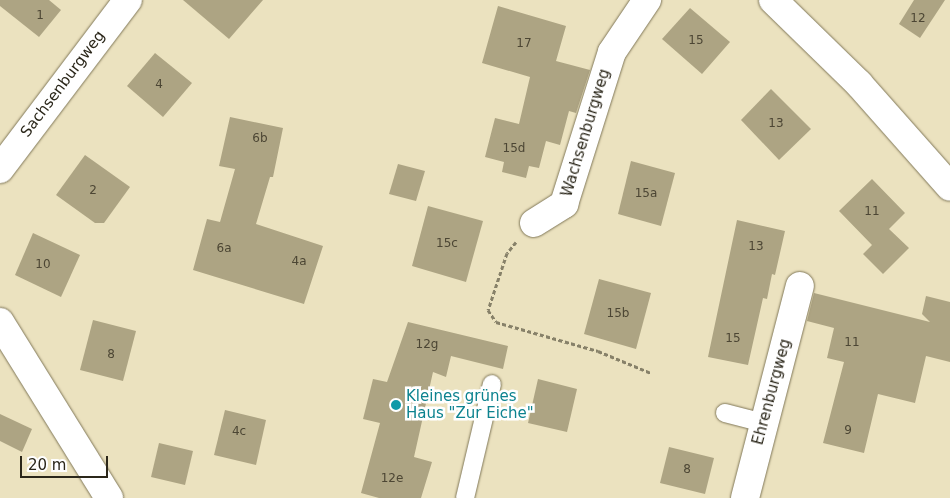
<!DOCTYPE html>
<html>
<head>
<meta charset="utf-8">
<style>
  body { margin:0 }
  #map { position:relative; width:950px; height:498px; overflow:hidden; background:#ebe2bf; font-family:"DejaVu Sans",sans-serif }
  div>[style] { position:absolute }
  .building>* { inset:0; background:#ada483 }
  .path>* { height:3px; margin-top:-1.5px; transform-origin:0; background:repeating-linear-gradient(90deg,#878169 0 4px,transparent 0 6.5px) }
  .roads { filter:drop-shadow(0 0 1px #817859) drop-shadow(0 0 1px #817859) }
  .service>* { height:18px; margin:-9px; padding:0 9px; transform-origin:9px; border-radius:9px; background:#fff }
  .minor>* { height:28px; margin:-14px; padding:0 14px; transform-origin:14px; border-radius:14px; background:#fff }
  .dots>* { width:14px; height:14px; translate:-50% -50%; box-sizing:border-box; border:2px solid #fff; border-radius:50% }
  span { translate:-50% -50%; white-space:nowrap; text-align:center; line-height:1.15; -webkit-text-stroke:5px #fff; paint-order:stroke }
  .number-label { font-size:12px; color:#4c4634 }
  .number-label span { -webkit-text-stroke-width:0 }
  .street-label { font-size:15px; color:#2b271a }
  .culture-label { font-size:15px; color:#0d838f }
  .left { translate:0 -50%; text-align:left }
  .scale { position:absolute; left:20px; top:456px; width:88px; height:22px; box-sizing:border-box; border:2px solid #2b271a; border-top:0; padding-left:6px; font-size:15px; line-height:18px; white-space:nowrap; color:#2b271a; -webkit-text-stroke:4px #fff; paint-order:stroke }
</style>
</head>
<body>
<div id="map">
  <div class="building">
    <div style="clip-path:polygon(0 0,49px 0,61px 10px,39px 37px,0 6px)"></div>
    <div style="clip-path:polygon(183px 0,263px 0,229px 39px)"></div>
    <div style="clip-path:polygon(914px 0,945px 0,920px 38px,899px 24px)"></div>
    <div style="clip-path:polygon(498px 6px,566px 26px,556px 61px,590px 70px,576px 113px,569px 111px,560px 145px,546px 141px,539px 168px,529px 166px,526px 178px,502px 172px,504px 162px,485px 157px,495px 118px,519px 124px,530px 77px,482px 63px)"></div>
    <div style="clip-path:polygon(690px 8px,730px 42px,702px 74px,662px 39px)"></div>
    <div style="clip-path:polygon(155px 53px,192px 83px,163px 117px,127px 86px)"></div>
    <div style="clip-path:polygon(771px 89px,811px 129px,779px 160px,741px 120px)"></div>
    <div style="clip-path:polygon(230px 117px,283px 128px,273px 177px,270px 177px,256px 224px,323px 246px,304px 304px,193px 270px,207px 219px,220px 222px,235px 169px,219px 166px)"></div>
    <div style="clip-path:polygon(85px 155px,130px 187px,104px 223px,95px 223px,56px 195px)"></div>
    <div style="clip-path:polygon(631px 161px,675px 173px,661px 226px,618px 214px)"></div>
    <div style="clip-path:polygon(398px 164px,425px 171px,416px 201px,389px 194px)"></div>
    <div style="clip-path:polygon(872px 179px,905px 213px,889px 229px,909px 248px,883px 274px,863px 254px,872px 245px,839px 211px)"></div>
    <div style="clip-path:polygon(428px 206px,483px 221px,466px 282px,412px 266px)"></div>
    <div style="clip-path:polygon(737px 220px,785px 231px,775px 275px,772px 274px,767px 299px,763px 298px,748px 365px,708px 357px)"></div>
    <div style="clip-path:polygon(33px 233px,80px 255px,61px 297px,15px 275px)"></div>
    <div style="clip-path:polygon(599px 279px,651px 293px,636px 349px,584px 334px)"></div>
    <div style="clip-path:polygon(814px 293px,930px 322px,922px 314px,926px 296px,950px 302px,950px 362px,926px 356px,915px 403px,878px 394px,864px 453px,823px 443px,844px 362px,827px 358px,834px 328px,807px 321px)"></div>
    <div style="clip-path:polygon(93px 320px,136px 331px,123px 381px,80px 370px)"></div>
    <div style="clip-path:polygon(408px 322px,508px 346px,503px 369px,451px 356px,446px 377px,433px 372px,414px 457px,432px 462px,421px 498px,379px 498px,361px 493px,380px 423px,363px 419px,373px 379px,387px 382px)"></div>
    <div style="clip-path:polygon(538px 379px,577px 389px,567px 432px,528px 423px)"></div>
    <div style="clip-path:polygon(225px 410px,266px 420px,256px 465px,214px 455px)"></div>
    <div style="clip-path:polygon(0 414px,32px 429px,22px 452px,0 441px)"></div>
    <div style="clip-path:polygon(159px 443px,193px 451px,185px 485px,151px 477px)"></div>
    <div style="clip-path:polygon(669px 447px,714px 458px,705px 494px,660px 483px)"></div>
  </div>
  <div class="path">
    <div style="left:516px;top:242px;width:14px;rotate:129deg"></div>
    <div style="left:507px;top:253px;width:60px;rotate:108.4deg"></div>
    <div style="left:488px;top:310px;width:14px;rotate:56deg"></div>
    <div style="left:496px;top:322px;width:106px;rotate:15.9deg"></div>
    <div style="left:598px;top:351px;width:57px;rotate:22.5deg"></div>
  </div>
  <div class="roads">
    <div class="service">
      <div style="left:725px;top:413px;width:40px;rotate:14.4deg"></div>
      <div style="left:465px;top:498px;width:117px;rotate:-76.7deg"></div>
    </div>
    <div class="minor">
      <div style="left:773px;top:0;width:120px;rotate:44.3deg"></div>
      <div style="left:859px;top:84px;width:137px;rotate:48.5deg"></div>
      <div style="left:0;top:169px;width:212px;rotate:-52.9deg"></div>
      <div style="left:534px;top:223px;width:36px;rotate:-32deg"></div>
      <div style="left:564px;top:204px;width:159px;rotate:-72.5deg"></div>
      <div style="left:612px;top:52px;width:63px;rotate:-56.1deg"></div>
      <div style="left:0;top:322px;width:207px;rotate:58.2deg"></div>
      <div style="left:745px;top:498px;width:219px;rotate:-75.5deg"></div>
    </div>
  </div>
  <div class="dots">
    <div style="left:396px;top:405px;background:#0f9aa8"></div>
  </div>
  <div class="number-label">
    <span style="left:40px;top:16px">1</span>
    <span style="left:918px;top:19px">12</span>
    <span style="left:696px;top:41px">15</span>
    <span style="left:524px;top:44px">17</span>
    <span style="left:159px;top:85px">4</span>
    <span style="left:776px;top:124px">13</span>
    <span style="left:260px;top:139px">6b</span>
    <span style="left:514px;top:149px">15d</span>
    <span style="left:93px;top:191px">2</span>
    <span style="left:646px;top:194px">15a</span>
    <span style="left:872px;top:212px">11</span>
    <span style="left:447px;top:244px">15c</span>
    <span style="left:756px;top:247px">13</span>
    <span style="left:224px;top:249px">6a</span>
    <span style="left:299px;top:262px">4a</span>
    <span style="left:43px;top:265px">10</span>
    <span style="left:618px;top:314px">15b</span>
    <span style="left:733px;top:339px">15</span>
    <span style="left:852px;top:343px">11</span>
    <span style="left:427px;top:345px">12g</span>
    <span style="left:111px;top:355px">8</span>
    <span style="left:848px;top:431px">9</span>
    <span style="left:239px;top:432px">4c</span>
    <span style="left:687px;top:470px">8</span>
    <span style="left:392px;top:479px">12e</span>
  </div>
  <div class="street-label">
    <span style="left:63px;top:84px;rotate:-53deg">Sachsenburgweg</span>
    <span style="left:586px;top:133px;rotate:-73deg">Wachsenburgweg</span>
    <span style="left:772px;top:392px;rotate:-75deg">Ehrenburgweg</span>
  </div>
  <div class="culture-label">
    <span class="left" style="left:406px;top:405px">Kleines grünes<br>Haus "Zur Eiche"</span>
  </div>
  <div class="scale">20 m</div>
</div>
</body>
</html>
